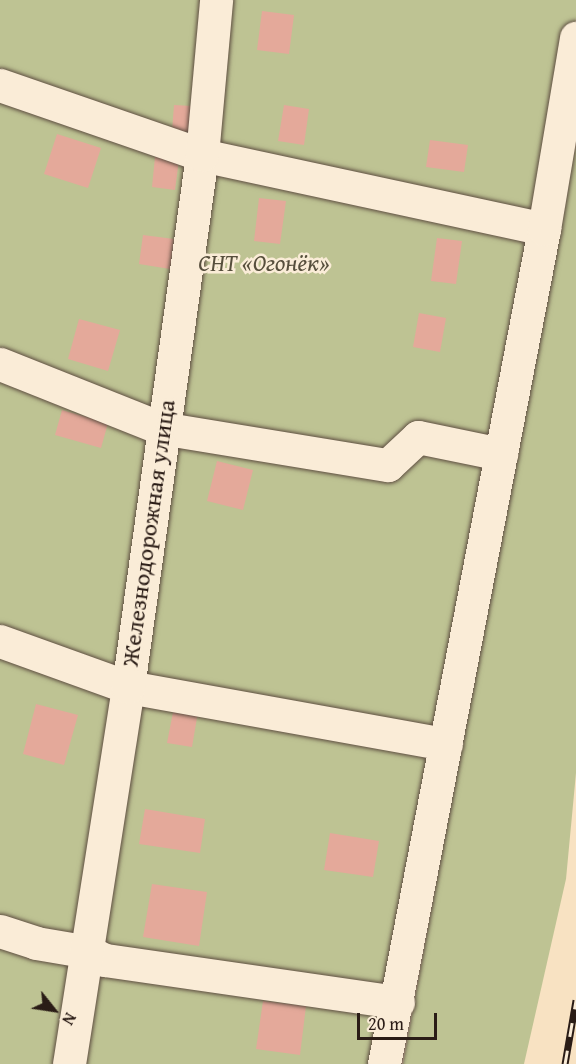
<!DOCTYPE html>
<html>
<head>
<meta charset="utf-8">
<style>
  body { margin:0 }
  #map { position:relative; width:576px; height:1064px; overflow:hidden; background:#f8e2c2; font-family:"Gentium Book Plus",serif }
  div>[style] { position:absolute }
  .green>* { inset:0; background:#bec393 }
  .building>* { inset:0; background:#e4a99a }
  .roads { filter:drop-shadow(0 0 2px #5e4e41) drop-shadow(0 0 2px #5e4e41) }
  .minor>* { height:33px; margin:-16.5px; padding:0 16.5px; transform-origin:16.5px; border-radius:16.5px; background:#faecd7 }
  .rail>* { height:7px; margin-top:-3.5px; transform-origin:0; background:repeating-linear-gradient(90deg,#faecd7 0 14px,#2a1c16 0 28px); box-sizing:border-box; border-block:2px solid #2a1c16 }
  span { translate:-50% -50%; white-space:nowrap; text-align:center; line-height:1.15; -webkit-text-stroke:5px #faecd7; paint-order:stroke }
  .park-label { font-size:24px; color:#564e3c; font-style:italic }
  .street-label { font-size:24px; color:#2a1c16 }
  .north { position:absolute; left:24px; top:980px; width:60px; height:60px; -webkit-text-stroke:4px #faecd7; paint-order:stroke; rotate:120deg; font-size:16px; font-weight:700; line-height:24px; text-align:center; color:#2a1c16 }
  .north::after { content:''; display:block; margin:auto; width:21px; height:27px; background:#2a1c16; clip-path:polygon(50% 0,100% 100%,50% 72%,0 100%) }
  .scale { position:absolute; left:357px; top:1013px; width:80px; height:27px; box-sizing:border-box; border:3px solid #2a1c16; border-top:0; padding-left:8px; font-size:18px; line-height:21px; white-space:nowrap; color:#2a1c16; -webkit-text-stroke:4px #faecd7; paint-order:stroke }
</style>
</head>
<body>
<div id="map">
  <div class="green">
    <div style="clip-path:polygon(0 0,576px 0,576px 18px,385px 1064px,0 1064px)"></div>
    <div style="clip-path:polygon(576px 146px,576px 773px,566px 879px,524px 1064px,403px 1064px,559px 213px)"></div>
  </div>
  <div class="building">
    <div style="clip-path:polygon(262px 11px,294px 15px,289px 54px,257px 50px)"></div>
    <div style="clip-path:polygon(174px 105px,192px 106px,190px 132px,172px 131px)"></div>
    <div style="clip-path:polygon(284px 105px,309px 109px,304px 145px,278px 141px)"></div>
    <div style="clip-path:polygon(57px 134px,101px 148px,88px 188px,44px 174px)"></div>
    <div style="clip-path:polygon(430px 140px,468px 145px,464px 172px,426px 167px)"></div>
    <div style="clip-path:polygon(155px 157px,179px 160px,175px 190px,152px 187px)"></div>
    <div style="clip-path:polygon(259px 198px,286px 201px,280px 244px,254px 241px)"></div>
    <div style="clip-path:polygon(143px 235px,174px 239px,170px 269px,139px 264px)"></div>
    <div style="clip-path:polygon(437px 238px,462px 241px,456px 284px,431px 281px)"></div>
    <div style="clip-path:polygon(419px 313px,446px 318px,440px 352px,413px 347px)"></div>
    <div style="clip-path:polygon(79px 319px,120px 330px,108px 371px,68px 359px)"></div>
    <div style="clip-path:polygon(62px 410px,108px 423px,101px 448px,55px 435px)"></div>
    <div style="clip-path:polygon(217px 461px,253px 470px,243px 510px,207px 501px)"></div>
    <div style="clip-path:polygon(175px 702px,199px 706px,192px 747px,167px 743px)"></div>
    <div style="clip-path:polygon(36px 704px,78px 715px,64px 765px,23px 754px)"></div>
    <div style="clip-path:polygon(145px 809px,205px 819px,200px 853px,139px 844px)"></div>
    <div style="clip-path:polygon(330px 833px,379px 841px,373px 877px,324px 870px)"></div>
    <div style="clip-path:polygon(152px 884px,207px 892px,199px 946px,143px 937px)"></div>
    <div style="clip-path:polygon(263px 1001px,306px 1006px,300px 1055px,256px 1049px)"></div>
  </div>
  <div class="roads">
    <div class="minor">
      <div style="left:0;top:85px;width:214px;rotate:19.1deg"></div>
      <div style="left:202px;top:155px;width:350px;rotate:12.2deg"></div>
      <div style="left:0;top:364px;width:173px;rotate:21.7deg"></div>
      <div style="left:161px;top:428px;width:230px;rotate:9.3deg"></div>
      <div style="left:388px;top:465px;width:41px;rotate:-43deg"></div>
      <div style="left:418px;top:437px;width:85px;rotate:11.6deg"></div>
      <div style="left:0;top:641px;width:136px;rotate:19.8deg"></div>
      <div style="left:128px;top:687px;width:323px;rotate:10.2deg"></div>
      <div style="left:0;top:931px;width:38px;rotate:18deg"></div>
      <div style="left:36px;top:943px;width:54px;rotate:9.6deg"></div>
      <div style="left:89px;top:952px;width:18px;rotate:27deg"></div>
      <div style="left:105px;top:960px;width:296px;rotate:8.2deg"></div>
      <div style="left:69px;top:1064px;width:382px;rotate:-81.1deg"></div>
      <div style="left:128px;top:687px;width:537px;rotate:-82.08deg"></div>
      <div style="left:202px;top:155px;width:156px;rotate:-84.8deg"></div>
      <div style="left:384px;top:1064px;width:850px;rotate:-79.15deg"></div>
      <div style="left:544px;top:229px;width:194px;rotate:-80.5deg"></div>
    </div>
  </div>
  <div class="rail">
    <div style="left:565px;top:1064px;width:65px;rotate:-80.2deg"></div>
  </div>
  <div class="park-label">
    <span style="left:264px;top:263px">СНТ «Огонёк»</span>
  </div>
  <div class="street-label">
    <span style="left:148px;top:533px;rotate:-82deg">Железнодорожная улица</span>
  </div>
  <div class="north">N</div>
  <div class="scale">20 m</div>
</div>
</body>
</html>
